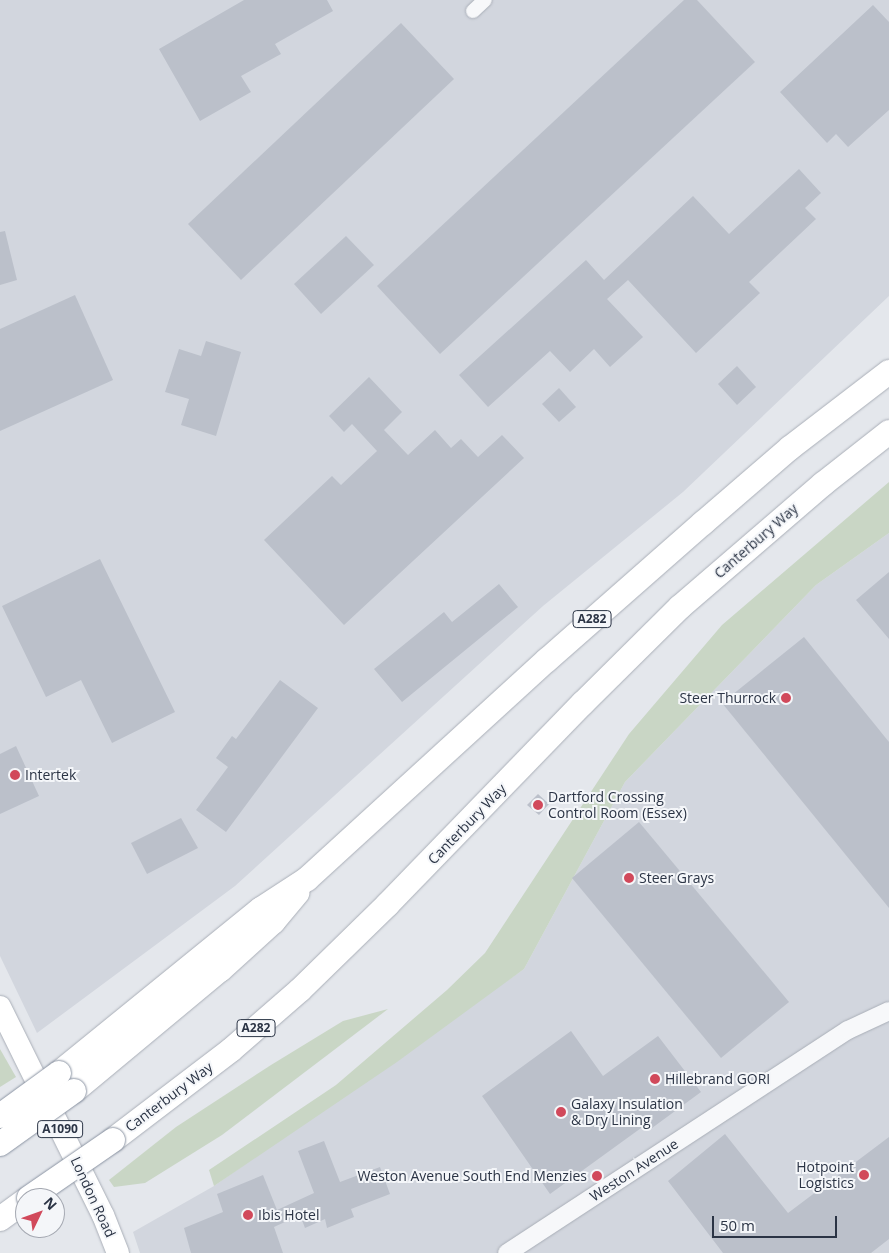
<!DOCTYPE html>
<html>
<head>
<meta charset="utf-8">
<style>
  body { margin:0 }
  #map { position:relative; width:889px; height:1253px; overflow:hidden; background:#e4e7ec; font-family:"Open Sans",sans-serif }
  div>[style] { position:absolute }
  .built>* { inset:0; background:#d2d6de }
  .green>* { inset:0; background:#c9d6c5 }
  .building>* { inset:0; background:#bbc0ca }
  .roads { filter:drop-shadow(0 0 1px #a9aeb7) drop-shadow(0 0 1px #a9aeb7) }
  .minor>* { height:14px; margin:-7px; padding:0 7px; transform-origin:7px; border-radius:7px; background:#f7f8fa }
  .tertiary>* { height:18px; margin:-9px; padding:0 9px; transform-origin:9px; border-radius:9px; background:#f7f8fa }
  .primary>* { height:22px; margin:-11px; padding:0 11px; transform-origin:11px; border-radius:11px; background:#fff }
  .trunk>* { height:24px; margin:-12px; padding:0 12px; transform-origin:12px; border-radius:12px; background:#fff }
  .bridges { filter:drop-shadow(0 0 1px #8b94a3) drop-shadow(0 0 1px #8b94a3) }
  .trunk-bridge>* { height:24px; margin:-12px; padding:0 12px; transform-origin:12px; border-radius:12px; background:#fff }
  .dots>* { width:14px; height:14px; translate:-50% -50%; box-sizing:border-box; border:2px solid #f4f6f9; border-radius:50% }
  span { translate:-50% -50%; white-space:nowrap; text-align:center; line-height:1.15; -webkit-text-stroke:4px #f4f6f9; paint-order:stroke }
  .shield-label span { padding:1px 4px; background:#f4f6f9; border:1px solid; border-radius:4px; -webkit-text-stroke-width:0 }
  .shield-label { font-size:12px; color:#2b3445; font-weight:700 }
  .street-label { font-size:14px; color:#2b3445 }
  .poi-label { font-size:14px; color:#2b3445 }
  .right { translate:-100% -50%; text-align:right }
  .left { translate:0 -50%; text-align:left }
  .north { position:absolute; left:15px; top:1188px; width:50px; height:50px; box-sizing:border-box; background:#f4f6f9; border:1px solid #a4a8b1; border-radius:50%; rotate:48deg; font-size:14px; font-weight:700; line-height:20px; text-align:center; color:#2b3445 }
  .north::after { content:''; display:block; margin:auto; width:18px; height:22px; background:#d1495b; clip-path:polygon(50% 0,100% 100%,50% 72%,0 100%) }
  .scale { position:absolute; left:712px; top:1216px; width:125px; height:22px; box-sizing:border-box; border:2px solid #2b3445; border-top:0; padding-left:6px; font-size:15px; line-height:18px; white-space:nowrap; color:#2b3445; -webkit-text-stroke:4px #f4f6f9; paint-order:stroke }
</style>
</head>
<body>
<div id="map">
  <div class="built">
    <div style="clip-path:polygon(0 0,889px 0,889px 296px,683px 492px,543px 606px,235px 886px,37px 1033px,0 956px)"></div>
    <div style="clip-path:polygon(889px 533px,889px 1253px,140px 1253px,133px 1232px,214px 1186px,524px 969px,625px 782px,816px 585px)"></div>
  </div>
  <div class="green">
    <div style="clip-path:polygon(889px 482px,889px 533px,816px 585px,625px 782px,524px 969px,397px 1062px,214px 1186px,209px 1170px,336px 1085px,447px 990px,485px 953px,629px 734px,722px 625px)"></div>
    <div style="clip-path:polygon(388px 1009px,222px 1135px,145px 1183px,114px 1187px,109px 1180px,176px 1127px,271px 1065px,343px 1021px)"></div>
    <div style="clip-path:polygon(0 1049px,16px 1077px,0 1087px)"></div>
  </div>
  <div class="building">
    <div style="clip-path:polygon(244px 0,327px 0,333px 11px,275px 44px,281px 54px,241px 76px,251px 92px,200px 121px,159px 49px)"></div>
    <div style="clip-path:polygon(684px 0,697px 0,755px 62px,440px 354px,377px 286px)"></div>
    <div style="clip-path:polygon(873px 5px,889px 22px,889px 110px,848px 147px,836px 134px,827px 143px,780px 92px)"></div>
    <div style="clip-path:polygon(401px 23px,454px 79px,241px 280px,188px 224px)"></div>
    <div style="clip-path:polygon(799px 169px,821px 193px,805px 208px,816px 219px,749px 282px,760px 293px,696px 353px,628px 280px,607px 299px,643px 337px,610px 367px,594px 349px,570px 372px,550px 351px,488px 407px,459px 375px,586px 260px,604px 280px,693px 196px,729px 234px)"></div>
    <div style="clip-path:polygon(5px 231px,17px 280px,0 285px,0 232px)"></div>
    <div style="clip-path:polygon(346px 236px,374px 265px,321px 314px,294px 284px)"></div>
    <div style="clip-path:polygon(75px 295px,113px 380px,0 431px,0 329px)"></div>
    <div style="clip-path:polygon(206px 341px,241px 352px,216px 436px,181px 425px,189px 399px,165px 392px,179px 349px,201px 356px)"></div>
    <div style="clip-path:polygon(737px 366px,756px 387px,737px 405px,718px 384px)"></div>
    <div style="clip-path:polygon(369px 377px,402px 412px,384px 430px,408px 455px,435px 430px,451px 448px,461px 439px,478px 457px,502px 435px,524px 458px,344px 625px,264px 540px,332px 476px,341px 485px,377px 451px,352px 424px,344px 432px,329px 416px)"></div>
    <div style="clip-path:polygon(559px 388px,576px 407px,559px 422px,542px 404px)"></div>
    <div style="clip-path:polygon(100px 559px,175px 712px,112px 743px,81px 680px,46px 697px,2px 606px)"></div>
    <div style="clip-path:polygon(889px 572px,889px 639px,856px 600px)"></div>
    <div style="clip-path:polygon(499px 584px,518px 607px,402px 702px,374px 669px,444px 612px,452px 622px)"></div>
    <div style="clip-path:polygon(804px 637px,889px 742px,889px 908px,722px 703px)"></div>
    <div style="clip-path:polygon(280px 680px,318px 708px,226px 832px,196px 810px,228px 767px,216px 758px,232px 736px,236px 739px)"></div>
    <div style="clip-path:polygon(16px 746px,39px 796px,0 814px,0 754px)"></div>
    <div style="clip-path:polygon(538px 794px,549px 804px,539px 815px,527px 805px)"></div>
    <div style="clip-path:polygon(181px 818px,198px 848px,147px 874px,131px 843px)"></div>
    <div style="clip-path:polygon(639px 822px,789px 1002px,721px 1058px,572px 878px)"></div>
    <div style="clip-path:polygon(571px 1031px,603px 1076px,658px 1036px,701px 1092px,652px 1128px,648px 1123px,550px 1194px,482px 1096px)"></div>
    <div style="clip-path:polygon(725px 1134px,788px 1213px,889px 1137px,889px 1239px,871px 1253px,723px 1253px,668px 1181px)"></div>
    <div style="clip-path:polygon(324px 1141px,340px 1182px,380px 1167px,390px 1194px,351px 1209px,354px 1217px,327px 1228px,325px 1219px,305px 1228px,300px 1215px,274px 1227px,283px 1253px,191px 1253px,184px 1228px,223px 1212px,217px 1194px,263px 1175px,277px 1210px,314px 1193px,298px 1151px)"></div>
  </div>
  <div class="roads">
    <div class="minor">
      <div style="left:473px;top:11px;width:16px;rotate:-43deg"></div>
    </div>
    <div class="tertiary">
      <div style="left:507px;top:1253px;width:407px;rotate:-33.2deg"></div>
      <div style="left:848px;top:1030px;width:45px;rotate:-24.9deg"></div>
    </div>
    <div class="primary">
      <div style="left:0;top:1007px;width:232px;rotate:63.7deg"></div>
      <div style="left:103px;top:1215px;width:41px;rotate:68.5deg"></div>
    </div>
    <div class="trunk">
      <div style="left:59px;top:1073px;width:260px;rotate:-39.1deg"></div>
      <div style="left:261px;top:909px;width:55px;rotate:-33.1deg"></div>
      <div style="left:307px;top:879px;width:325px;rotate:-42.4deg"></div>
      <div style="left:547px;top:660px;width:208px;rotate:-41.3deg"></div>
      <div style="left:703px;top:523px;width:115px;rotate:-40.8deg"></div>
      <div style="left:790px;top:448px;width:125px;rotate:-37.5deg"></div>
      <div style="left:74px;top:1091px;width:190px;rotate:-39.7deg"></div>
      <div style="left:220px;top:970px;width:72px;rotate:-42.2deg"></div>
      <div style="left:273px;top:922px;width:38px;rotate:-50deg"></div>
      <div style="left:113px;top:1140px;width:148px;rotate:-37.3deg"></div>
      <div style="left:231px;top:1050px;width:91px;rotate:-41deg"></div>
      <div style="left:300px;top:990px;width:123px;rotate:-44.3deg"></div>
      <div style="left:388px;top:904px;width:280px;rotate:-45.9deg"></div>
      <div style="left:583px;top:703px;width:136px;rotate:-44.7deg"></div>
      <div style="left:680px;top:607px;width:189px;rotate:-40.7deg"></div>
      <div style="left:823px;top:484px;width:84px;rotate:-38.2deg"></div>
      <div style="left:0;top:1219px;width:31px;rotate:-36deg"></div>
    </div>
  </div>
  <div class="bridges">
    <div class="trunk-bridge">
      <div style="left:0;top:1116px;width:73px;rotate:-36.1deg"></div>
      <div style="left:0;top:1144px;width:91px;rotate:-35.6deg"></div>
      <div style="left:29px;top:1198px;width:102px;rotate:-34.6deg"></div>
    </div>
  </div>
  <div class="dots">
    <div style="left:786px;top:698px;background:#d1495b"></div>
    <div style="left:15px;top:775px;background:#d1495b"></div>
    <div style="left:538px;top:805px;background:#d1495b"></div>
    <div style="left:629px;top:878px;background:#d1495b"></div>
    <div style="left:655px;top:1079px;background:#d1495b"></div>
    <div style="left:561px;top:1112px;background:#d1495b"></div>
    <div style="left:864px;top:1175px;background:#d1495b"></div>
    <div style="left:597px;top:1176px;background:#d1495b"></div>
    <div style="left:248px;top:1215px;background:#d1495b"></div>
  </div>
  <div class="shield-label">
    <span style="left:592px;top:619px">A282</span>
    <span style="left:256px;top:1028px">A282</span>
    <span style="left:60px;top:1129px">A1090</span>
  </div>
  <div class="street-label">
    <span style="left:756px;top:541px;rotate:-41deg">Canterbury Way</span>
    <span style="left:467px;top:824px;rotate:-46deg">Canterbury Way</span>
    <span style="left:169px;top:1097px;rotate:-37deg">Canterbury Way</span>
    <span style="left:634px;top:1170px;rotate:-33deg">Weston Avenue</span>
    <span style="left:93px;top:1197px;rotate:65deg">London Road</span>
  </div>
  <div class="poi-label">
    <span class="right" style="left:776px;top:698px">Steer Thurrock</span>
    <span class="left" style="left:25px;top:775px">Intertek</span>
    <span class="left" style="left:548px;top:805px">Dartford Crossing<br>Control Room (Essex)</span>
    <span class="left" style="left:639px;top:878px">Steer Grays</span>
    <span class="left" style="left:665px;top:1079px">Hillebrand GORI</span>
    <span class="left" style="left:571px;top:1112px">Galaxy Insulation<br>&amp; Dry Lining</span>
    <span class="right" style="left:854px;top:1175px">Hotpoint<br>Logistics</span>
    <span class="right" style="left:587px;top:1176px">Weston Avenue South End Menzies</span>
    <span class="left" style="left:258px;top:1215px">Ibis Hotel</span>
  </div>
  <div class="north">N</div>
  <div class="scale">50 m</div>
</div>
</body>
</html>
